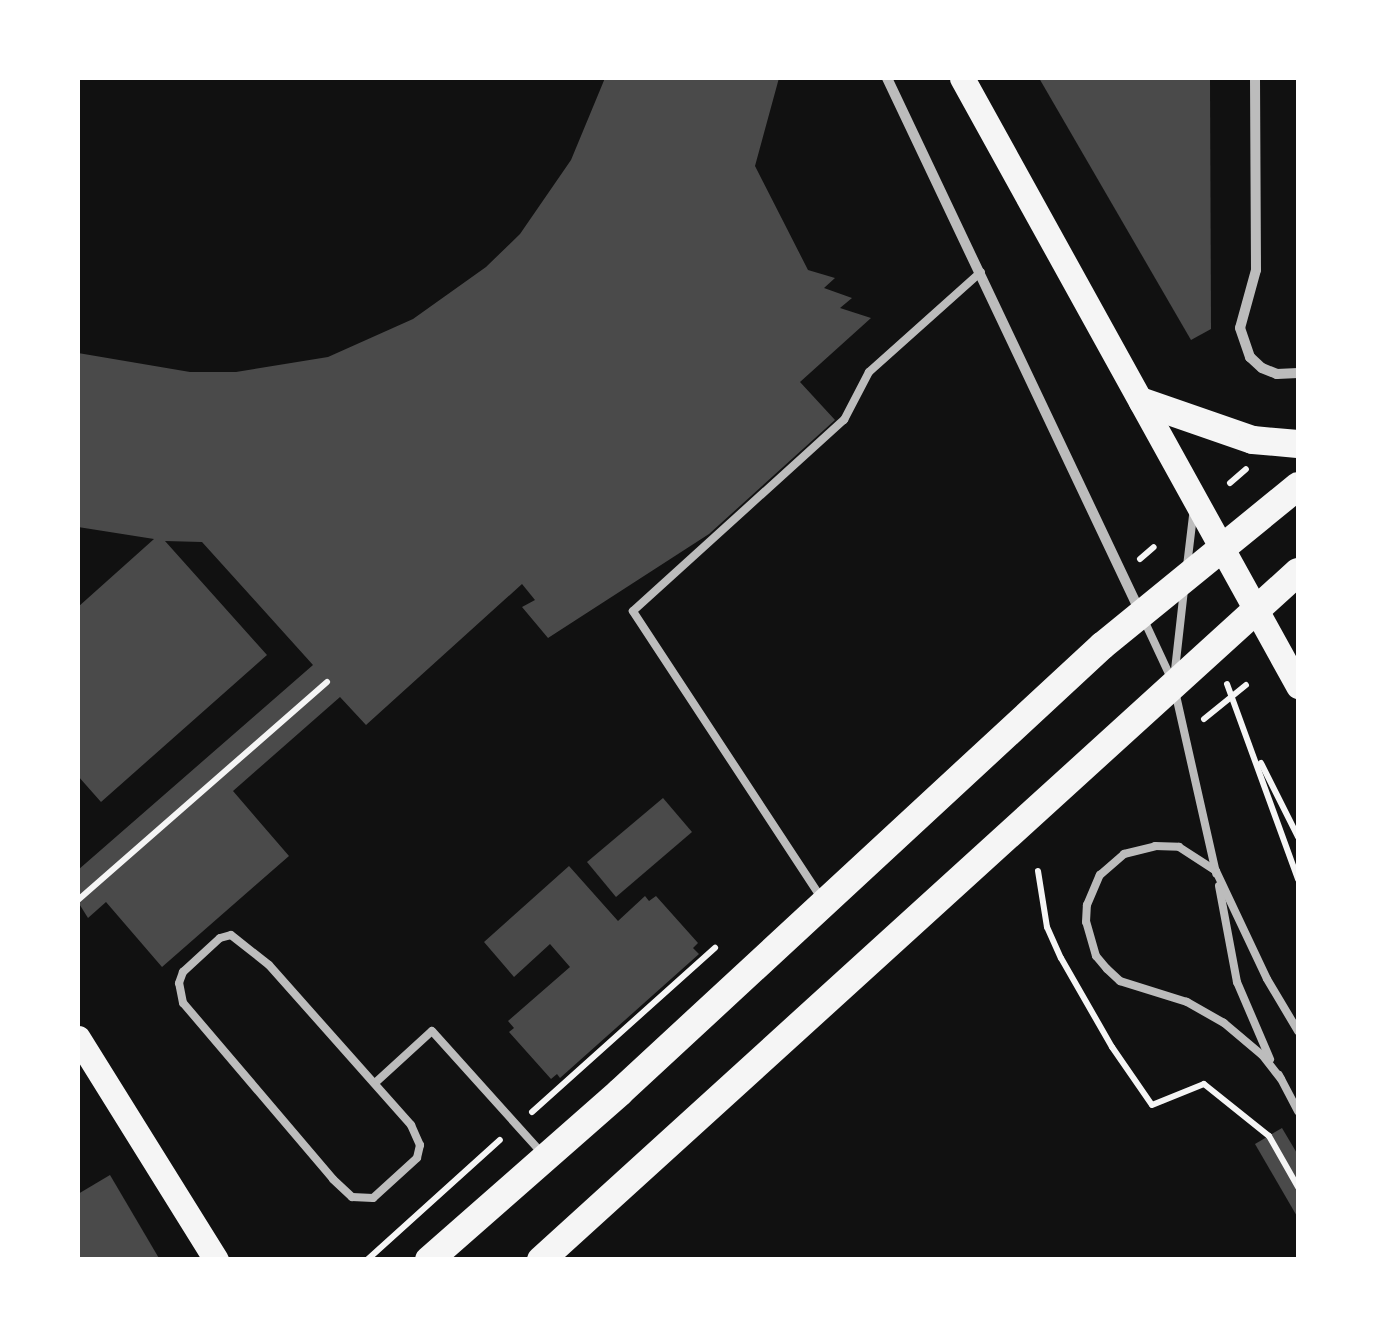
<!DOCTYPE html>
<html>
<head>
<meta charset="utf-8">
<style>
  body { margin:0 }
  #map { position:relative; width:1376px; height:1337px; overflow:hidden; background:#111; font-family:"Varela Round",sans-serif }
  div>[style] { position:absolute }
  .building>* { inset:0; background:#4a4a4a }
  .path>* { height:6px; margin:-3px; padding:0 3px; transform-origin:3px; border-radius:3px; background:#f5f5f5 }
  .service>* { height:8px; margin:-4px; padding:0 4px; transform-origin:4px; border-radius:4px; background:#bcbcbc }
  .minor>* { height:10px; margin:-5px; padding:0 5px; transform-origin:5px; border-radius:5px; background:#bcbcbc }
  .primary>* { height:25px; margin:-12.5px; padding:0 12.5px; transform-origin:12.5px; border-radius:12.5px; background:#f5f5f5 }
  .trunk>* { height:28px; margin:-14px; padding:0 14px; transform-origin:14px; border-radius:14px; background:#f5f5f5 }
  span { translate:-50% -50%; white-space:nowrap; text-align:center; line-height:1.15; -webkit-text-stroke:10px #fff; paint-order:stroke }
  .frame { position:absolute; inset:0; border:80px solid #fff; pointer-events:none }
</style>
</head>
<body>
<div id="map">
  <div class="building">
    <div style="clip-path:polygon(605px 78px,779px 78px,755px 166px,808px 270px,835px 278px,824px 288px,852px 298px,840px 308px,871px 318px,800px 382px,835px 420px,709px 534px,548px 638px,522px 607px,535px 600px,522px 584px,366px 725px,340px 697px,233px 791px,289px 856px,162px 967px,106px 902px,88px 918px,78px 902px,78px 870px,313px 665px,202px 542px,165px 541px,267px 655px,101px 802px,78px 776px,78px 607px,154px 539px,78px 527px,78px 353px,190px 372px,236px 372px,328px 357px,413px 319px,486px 267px,520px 234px,571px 160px)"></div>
    <div style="clip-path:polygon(1039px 78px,1210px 78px,1211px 329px,1191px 340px)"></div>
    <div style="clip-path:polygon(663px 798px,692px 832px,616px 897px,587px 862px)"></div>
    <div style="clip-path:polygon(569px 866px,618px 921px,645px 896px,649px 901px,656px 896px,698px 943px,693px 948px,699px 954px,560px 1078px,557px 1074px,551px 1079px,509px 1032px,514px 1028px,508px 1021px,570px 967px,550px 944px,514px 977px,484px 942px)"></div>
    <div style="clip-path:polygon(1282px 1128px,1298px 1155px,1298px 1218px,1255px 1144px)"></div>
    <div style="clip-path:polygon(110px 1175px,160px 1260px,78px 1260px,78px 1194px)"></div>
  </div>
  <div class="path">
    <div style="left:1230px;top:483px;width:21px;rotate:-41deg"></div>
    <div style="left:1140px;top:559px;width:18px;rotate:-41deg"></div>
    <div style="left:1227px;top:684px;width:208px;rotate:70deg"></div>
    <div style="left:1204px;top:719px;width:54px;rotate:-39deg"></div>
    <div style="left:1261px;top:763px;width:83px;rotate:63.4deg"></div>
    <div style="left:1038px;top:871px;width:57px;rotate:80.9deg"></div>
    <div style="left:1047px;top:927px;width:34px;rotate:66deg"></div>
    <div style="left:1061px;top:958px;width:103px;rotate:60.2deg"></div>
    <div style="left:1112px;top:1047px;width:70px;rotate:55.4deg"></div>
    <div style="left:1152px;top:1105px;width:56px;rotate:-22deg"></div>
    <div style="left:1204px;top:1084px;width:83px;rotate:38.7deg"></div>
    <div style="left:1269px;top:1136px;width:59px;rotate:60.4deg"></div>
    <div style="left:78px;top:900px;width:331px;rotate:-41.2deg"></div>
    <div style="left:532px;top:1112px;width:246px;rotate:-41.9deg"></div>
    <div style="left:367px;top:1260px;width:179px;rotate:-42.1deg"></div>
  </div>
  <div class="service">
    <div style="left:1187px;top:566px;width:50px;rotate:-83.2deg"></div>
    <div style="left:1143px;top:618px;width:66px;rotate:65deg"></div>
    <div style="left:1175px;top:670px;width:81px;rotate:-83.6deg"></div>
    <div style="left:1175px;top:691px;width:187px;rotate:77.3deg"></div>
    <div style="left:1219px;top:886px;width:98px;rotate:79.4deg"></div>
    <div style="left:1237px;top:982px;width:84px;rotate:66.8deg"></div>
    <div style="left:820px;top:896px;width:341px;rotate:-123.3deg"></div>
    <div style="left:633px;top:611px;width:285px;rotate:-42.2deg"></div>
    <div style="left:844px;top:420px;width:54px;rotate:-62.5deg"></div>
    <div style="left:869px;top:372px;width:150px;rotate:-41.8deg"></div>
    <div style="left:231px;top:935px;width:48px;rotate:38.3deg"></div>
    <div style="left:269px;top:965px;width:214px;rotate:48.4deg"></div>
    <div style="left:411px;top:1125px;width:22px;rotate:66deg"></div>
    <div style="left:420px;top:1145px;width:13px;rotate:103deg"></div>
    <div style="left:417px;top:1158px;width:59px;rotate:137.7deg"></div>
    <div style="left:373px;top:1198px;width:21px;rotate:-177deg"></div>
    <div style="left:352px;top:1197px;width:26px;rotate:-137deg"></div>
    <div style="left:333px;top:1179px;width:231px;rotate:-130.4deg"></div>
    <div style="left:183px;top:1003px;width:20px;rotate:-101deg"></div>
    <div style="left:179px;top:983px;width:12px;rotate:-70deg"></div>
    <div style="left:183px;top:972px;width:50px;rotate:-42.6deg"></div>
    <div style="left:220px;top:938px;width:11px;rotate:-15deg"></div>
    <div style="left:1279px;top:1075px;width:41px;rotate:62.2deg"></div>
    <div style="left:1281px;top:1079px;width:31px;rotate:-128deg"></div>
    <div style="left:1262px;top:1055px;width:50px;rotate:-139.9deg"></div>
    <div style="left:1224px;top:1023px;width:43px;rotate:-150.4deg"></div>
    <div style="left:1187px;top:1002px;width:70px;rotate:-162.6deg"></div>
    <div style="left:1120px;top:981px;width:18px;rotate:-137deg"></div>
    <div style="left:1107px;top:969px;width:17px;rotate:-130deg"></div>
    <div style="left:1096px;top:956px;width:35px;rotate:-106deg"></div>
    <div style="left:1086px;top:922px;width:17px;rotate:-87deg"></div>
    <div style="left:1087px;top:905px;width:33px;rotate:-67deg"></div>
    <div style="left:1100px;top:875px;width:32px;rotate:-41deg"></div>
    <div style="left:1124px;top:854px;width:32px;rotate:-14deg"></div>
    <div style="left:1155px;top:846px;width:24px;rotate:2deg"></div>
    <div style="left:1179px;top:847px;width:44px;rotate:33deg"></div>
    <div style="left:1216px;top:871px;width:119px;rotate:64.7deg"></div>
    <div style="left:1267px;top:979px;width:61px;rotate:59.2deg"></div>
    <div style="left:375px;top:1083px;width:77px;rotate:-42.4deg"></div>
    <div style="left:432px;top:1031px;width:164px;rotate:48deg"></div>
  </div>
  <div class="minor">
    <div style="left:887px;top:78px;width:593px;rotate:64.64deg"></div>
    <div style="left:1255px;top:78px;width:192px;rotate:89.7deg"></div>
    <div style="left:1256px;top:270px;width:60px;rotate:105.4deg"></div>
    <div style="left:1240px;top:328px;width:31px;rotate:71deg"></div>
    <div style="left:1250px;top:357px;width:16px;rotate:43deg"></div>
    <div style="left:1262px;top:368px;width:16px;rotate:22deg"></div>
    <div style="left:1277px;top:374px;width:21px;rotate:-3deg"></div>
  </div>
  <div class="primary">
    <div style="left:962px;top:78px;width:695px;rotate:61.07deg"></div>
    <div style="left:78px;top:1038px;width:261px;rotate:58.1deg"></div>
  </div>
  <div class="trunk">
    <div style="left:1143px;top:402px;width:116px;rotate:19.1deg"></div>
    <div style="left:1253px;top:440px;width:45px;rotate:5.1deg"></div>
    <div style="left:429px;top:1260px;width:254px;rotate:-41.3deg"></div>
    <div style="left:620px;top:1092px;width:657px;rotate:-42.78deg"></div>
    <div style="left:1102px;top:646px;width:253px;rotate:-39.2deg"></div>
    <div style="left:541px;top:1260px;width:1023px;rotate:-42.27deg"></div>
  </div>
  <div class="frame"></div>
</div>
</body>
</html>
